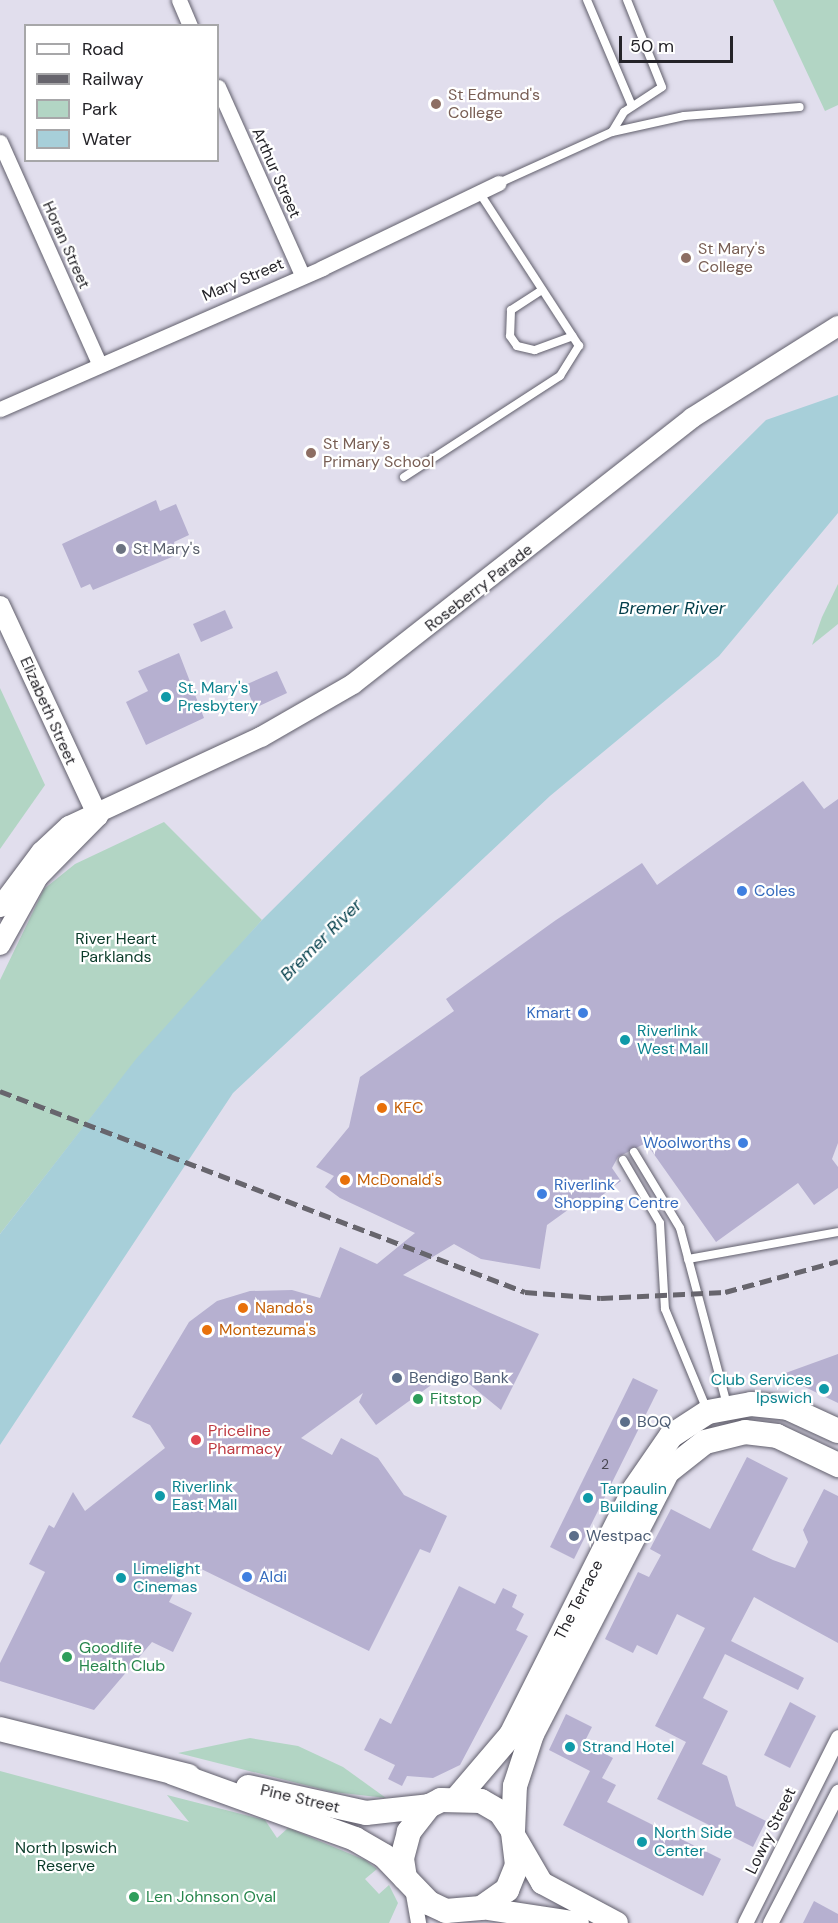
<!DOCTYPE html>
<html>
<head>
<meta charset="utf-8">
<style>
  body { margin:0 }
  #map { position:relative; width:838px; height:1923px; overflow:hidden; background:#e1deed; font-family:"DM Sans",sans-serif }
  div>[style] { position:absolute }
  .green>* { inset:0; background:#b2d5c4 }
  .water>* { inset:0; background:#a7cfd9 }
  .building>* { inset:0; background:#b6b0d0 }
  .roads { filter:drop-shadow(0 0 2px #615f6c) drop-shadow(0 0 2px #615f6c) }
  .service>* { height:8px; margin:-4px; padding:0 4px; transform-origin:4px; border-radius:4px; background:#fff }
  .minor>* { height:15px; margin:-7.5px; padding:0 7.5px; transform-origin:7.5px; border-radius:7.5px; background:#fff }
  .tertiary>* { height:20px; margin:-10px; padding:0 10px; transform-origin:10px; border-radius:10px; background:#fff }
  .secondary>* { height:22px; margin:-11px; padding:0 11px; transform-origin:11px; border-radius:11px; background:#fff }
  .primary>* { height:24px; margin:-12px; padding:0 12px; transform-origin:12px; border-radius:12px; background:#fff }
  .rail>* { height:4.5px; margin-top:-2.25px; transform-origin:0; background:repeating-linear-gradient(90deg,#67656d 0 12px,transparent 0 18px) }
  .dots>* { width:16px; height:16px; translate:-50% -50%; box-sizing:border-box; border:3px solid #fff; border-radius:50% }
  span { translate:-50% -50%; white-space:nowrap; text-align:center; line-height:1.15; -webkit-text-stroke:4.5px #fff; paint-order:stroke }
  .number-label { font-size:14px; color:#484652 }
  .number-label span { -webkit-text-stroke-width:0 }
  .education-label { font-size:16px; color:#785e54 }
  .left { translate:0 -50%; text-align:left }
  .street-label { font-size:16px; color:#242328 }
  .worship-label { font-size:16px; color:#5b616d }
  .culture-label { font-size:16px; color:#0d838f }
  .right { translate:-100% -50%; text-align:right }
  .shop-label { font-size:16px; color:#366cbe }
  .park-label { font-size:16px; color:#0a3b29 }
  .food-label { font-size:16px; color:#c56008 }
  .service-label { font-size:16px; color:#4e5e75 }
  .leisure-label { font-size:16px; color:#27864d }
  .health-label { font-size:16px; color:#be3a42 }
  .water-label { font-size:18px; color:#003d49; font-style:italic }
  .legend { position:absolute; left:24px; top:24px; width:195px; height:138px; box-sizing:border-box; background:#fff; border:2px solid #a7a7a9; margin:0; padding:8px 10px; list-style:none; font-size:18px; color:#242328 }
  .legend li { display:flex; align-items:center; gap:12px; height:30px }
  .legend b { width:30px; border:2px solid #a7a7a9 }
  .scale { position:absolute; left:619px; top:36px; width:114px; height:27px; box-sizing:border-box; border:3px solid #242328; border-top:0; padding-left:8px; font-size:18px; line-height:21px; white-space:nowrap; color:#242328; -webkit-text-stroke:4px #fff; paint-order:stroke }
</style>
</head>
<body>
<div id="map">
  <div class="green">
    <div style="clip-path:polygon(773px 0,838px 0,838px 105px,825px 111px)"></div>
    <div style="clip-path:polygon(838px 584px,838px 624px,812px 645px,822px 617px)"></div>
    <div style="clip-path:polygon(0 688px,45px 785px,0 849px)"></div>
    <div style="clip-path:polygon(164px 822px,262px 920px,107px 1097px,0 1234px,0 980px,44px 889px,75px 864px)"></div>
    <div style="clip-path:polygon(250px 1738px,298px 1746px,343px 1767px,386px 1798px,333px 1792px,178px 1753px)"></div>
    <div style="clip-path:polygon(0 1771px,189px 1822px,167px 1795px,265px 1820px,277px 1838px,288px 1828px,365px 1860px,377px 1869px,365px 1879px,379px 1894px,389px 1885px,398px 1903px,389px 1923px,0 1923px)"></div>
  </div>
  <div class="water">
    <div style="clip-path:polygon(838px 395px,838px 513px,719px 656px,550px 796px,233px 1093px,0 1445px,0 1234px,136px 1059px,262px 920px,766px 420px)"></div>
  </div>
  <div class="building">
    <div style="clip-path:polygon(156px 500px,160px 511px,176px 504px,189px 535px,174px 542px,179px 554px,93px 590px,90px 584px,81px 588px,62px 544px)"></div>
    <div style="clip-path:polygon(225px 610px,233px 628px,201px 642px,193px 624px)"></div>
    <div style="clip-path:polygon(179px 653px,204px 718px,146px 745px,126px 702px,148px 691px,138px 671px)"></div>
    <div style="clip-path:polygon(277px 671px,287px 693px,255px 708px,245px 685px)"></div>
    <div style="clip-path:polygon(803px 781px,824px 809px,838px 799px,838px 1143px,832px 1159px,838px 1167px,838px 1188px,814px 1205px,798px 1183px,716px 1242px,646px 1143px,618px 1157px,612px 1168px,621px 1181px,588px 1206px,583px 1199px,547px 1225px,540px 1269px,481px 1259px,454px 1244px,403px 1275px,539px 1334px,501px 1410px,452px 1370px,376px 1425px,359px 1402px,363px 1393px,301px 1438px,332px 1455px,341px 1438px,378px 1458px,404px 1495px,447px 1516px,430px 1553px,420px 1549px,369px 1651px,189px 1563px,169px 1602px,192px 1613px,173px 1652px,152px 1642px,94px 1710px,0 1681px,0 1663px,45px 1572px,29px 1564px,49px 1525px,54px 1528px,73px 1492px,85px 1511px,165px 1448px,150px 1425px,132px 1417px,189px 1322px,217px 1301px,250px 1291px,292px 1290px,320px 1298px,340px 1247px,377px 1264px,415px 1233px,340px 1198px,325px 1187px,334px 1176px,316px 1167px,349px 1127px,360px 1077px,454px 1011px,446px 999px,556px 920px,642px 863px,657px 885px)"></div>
    <div style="clip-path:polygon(838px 1354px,838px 1403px,780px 1375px)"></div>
    <div style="clip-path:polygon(633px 1378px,658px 1390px,574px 1559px,550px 1547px)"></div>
    <div style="clip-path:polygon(747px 1457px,788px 1478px,752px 1550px,773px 1560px,795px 1568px,808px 1542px,803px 1530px,824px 1489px,838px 1496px,838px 1643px,754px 1597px,731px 1641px,804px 1678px,798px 1690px,725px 1654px,703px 1698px,728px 1711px,702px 1764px,727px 1776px,736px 1806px,766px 1821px,753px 1847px,657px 1799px,686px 1742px,655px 1726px,705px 1628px,677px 1614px,657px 1655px,637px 1645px,633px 1653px,605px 1639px,638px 1572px,649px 1577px,661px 1555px,650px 1549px,671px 1509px,710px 1529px)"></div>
    <div style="clip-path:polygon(459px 1586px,495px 1604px,503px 1588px,517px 1595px,512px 1607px,524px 1614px,516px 1630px,528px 1636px,460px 1765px,433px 1778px,407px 1776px,402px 1786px,388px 1779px,395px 1765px,364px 1750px,380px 1718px,391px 1724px)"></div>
    <div style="clip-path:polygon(790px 1702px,816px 1716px,790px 1768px,764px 1755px)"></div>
    <div style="clip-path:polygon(566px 1714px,592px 1727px,584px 1743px,613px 1758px,602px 1778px,616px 1785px,607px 1802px,721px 1859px,703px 1896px,563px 1825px,590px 1771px,549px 1750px)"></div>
    <div style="clip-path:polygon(814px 1901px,838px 1914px,838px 1923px,803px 1923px)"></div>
  </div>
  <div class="roads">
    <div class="service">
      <div style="left:587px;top:0;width:115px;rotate:67deg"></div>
      <div style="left:612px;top:132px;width:23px;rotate:-59deg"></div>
      <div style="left:624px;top:112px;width:45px;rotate:-33.3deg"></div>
      <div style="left:662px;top:87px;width:94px;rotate:-111.9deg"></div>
      <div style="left:499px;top:183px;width:124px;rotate:-24.3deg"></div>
      <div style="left:612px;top:132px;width:74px;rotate:-12.5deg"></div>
      <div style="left:684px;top:116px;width:116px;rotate:-4.4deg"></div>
      <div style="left:542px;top:290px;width:37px;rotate:147deg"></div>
      <div style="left:511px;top:310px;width:26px;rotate:92deg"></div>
      <div style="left:510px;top:336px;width:12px;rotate:55deg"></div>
      <div style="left:517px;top:346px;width:18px;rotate:13deg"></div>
      <div style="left:535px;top:350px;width:40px;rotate:-20.2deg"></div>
      <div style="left:404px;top:477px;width:186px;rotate:-32.9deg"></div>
      <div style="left:560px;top:376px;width:36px;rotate:-58deg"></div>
      <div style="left:579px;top:346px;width:184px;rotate:-123deg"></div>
      <div style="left:634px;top:1152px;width:89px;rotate:58.8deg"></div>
      <div style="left:680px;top:1228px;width:183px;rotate:75.1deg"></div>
      <div style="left:623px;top:1160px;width:73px;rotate:59.6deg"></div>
      <div style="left:660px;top:1223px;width:86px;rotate:86.7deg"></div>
      <div style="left:665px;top:1309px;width:109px;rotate:67.4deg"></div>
      <div style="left:688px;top:1259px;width:152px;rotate:-10.2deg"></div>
    </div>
    <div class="minor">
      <div style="left:179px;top:0;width:28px;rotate:67deg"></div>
      <div style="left:218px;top:87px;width:206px;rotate:65.9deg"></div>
      <div style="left:0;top:142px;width:242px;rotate:65.9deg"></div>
      <div style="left:0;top:409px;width:352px;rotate:-23.6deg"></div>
      <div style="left:322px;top:268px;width:196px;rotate:-25.7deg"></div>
      <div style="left:412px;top:1888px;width:36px;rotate:80deg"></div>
      <div style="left:745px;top:1923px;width:208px;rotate:-63.4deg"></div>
      <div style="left:770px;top:1923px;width:148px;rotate:-62.6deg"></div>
    </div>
    <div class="tertiary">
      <div style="left:0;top:606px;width:232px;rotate:65deg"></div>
      <div style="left:0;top:907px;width:69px;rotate:-53.3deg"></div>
      <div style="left:41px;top:852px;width:38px;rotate:-43deg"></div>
      <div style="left:69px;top:826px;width:212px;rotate:-24.9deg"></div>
      <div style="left:261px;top:737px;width:106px;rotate:-29.9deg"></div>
      <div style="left:353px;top:684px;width:431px;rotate:-38.1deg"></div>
      <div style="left:692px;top:418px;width:173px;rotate:-32.2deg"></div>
      <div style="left:0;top:945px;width:78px;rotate:-60.8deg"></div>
      <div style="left:38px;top:877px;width:86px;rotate:-45.5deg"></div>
    </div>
    <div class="secondary">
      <div style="left:517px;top:1840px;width:50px;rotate:59.8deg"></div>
      <div style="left:542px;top:1883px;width:85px;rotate:28.1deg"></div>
      <div style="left:481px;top:1908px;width:98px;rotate:8.8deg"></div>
    </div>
    <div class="primary">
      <div style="left:0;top:1729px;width:194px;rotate:14deg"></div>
      <div style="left:173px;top:1773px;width:194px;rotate:19.9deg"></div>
      <div style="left:355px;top:1839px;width:34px;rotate:30deg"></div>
      <div style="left:384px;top:1856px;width:65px;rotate:46.2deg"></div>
      <div style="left:429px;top:1903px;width:19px;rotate:25deg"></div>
      <div style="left:446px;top:1911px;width:35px;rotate:-5deg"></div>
      <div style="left:481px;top:1908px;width:32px;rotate:-35deg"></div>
      <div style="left:507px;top:1890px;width:27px;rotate:-68deg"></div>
      <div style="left:517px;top:1865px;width:34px;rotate:-97deg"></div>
      <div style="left:513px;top:1831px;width:23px;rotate:-124deg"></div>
      <div style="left:500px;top:1812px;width:22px;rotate:-150deg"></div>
      <div style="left:481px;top:1801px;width:40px;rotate:-178.6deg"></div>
      <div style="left:441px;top:1800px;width:13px;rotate:153deg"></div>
      <div style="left:429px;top:1806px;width:33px;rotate:128deg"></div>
      <div style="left:409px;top:1832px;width:28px;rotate:105deg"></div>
      <div style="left:402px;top:1859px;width:19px;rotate:81deg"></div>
      <div style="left:248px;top:1787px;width:121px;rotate:12.4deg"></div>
      <div style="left:366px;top:1813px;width:63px;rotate:-6.3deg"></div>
      <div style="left:458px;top:1797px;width:82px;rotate:-49.5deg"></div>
      <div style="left:511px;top:1735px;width:276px;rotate:-63.3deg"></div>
      <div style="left:635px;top:1488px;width:63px;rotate:-55.3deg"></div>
      <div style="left:671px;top:1436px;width:44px;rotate:-33deg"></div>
      <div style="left:708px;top:1412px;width:44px;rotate:-10.5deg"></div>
      <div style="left:751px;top:1404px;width:37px;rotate:6deg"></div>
      <div style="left:788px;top:1408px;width:55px;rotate:24.7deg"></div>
      <div style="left:513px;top:1831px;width:45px;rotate:-87.5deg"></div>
      <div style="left:515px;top:1786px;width:55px;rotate:-71.9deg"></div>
      <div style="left:532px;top:1734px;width:295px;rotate:-62.7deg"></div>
      <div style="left:667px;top:1472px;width:48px;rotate:-38.3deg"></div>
      <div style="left:705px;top:1442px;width:41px;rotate:-14deg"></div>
      <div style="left:745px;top:1432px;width:32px;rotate:7deg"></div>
      <div style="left:777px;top:1436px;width:68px;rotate:25.4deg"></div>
    </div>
  </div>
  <div class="rail">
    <div style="left:0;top:1091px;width:562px;rotate:20.95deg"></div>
    <div style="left:525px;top:1292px;width:76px;rotate:4.5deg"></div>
    <div style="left:601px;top:1298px;width:124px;rotate:-2.8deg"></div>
    <div style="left:725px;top:1292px;width:117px;rotate:-15.3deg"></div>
  </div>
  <div class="dots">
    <div style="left:436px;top:104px;background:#8d6e63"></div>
    <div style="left:686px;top:258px;background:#8d6e63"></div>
    <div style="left:311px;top:453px;background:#8d6e63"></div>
    <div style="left:121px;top:549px;background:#6b7280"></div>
    <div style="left:166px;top:697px;background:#0f9aa8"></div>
    <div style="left:742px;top:891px;background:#3f7fe0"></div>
    <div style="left:583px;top:1013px;background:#3f7fe0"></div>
    <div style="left:625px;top:1040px;background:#0f9aa8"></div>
    <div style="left:382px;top:1108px;background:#e8710a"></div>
    <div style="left:743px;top:1143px;background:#3f7fe0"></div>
    <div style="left:345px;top:1180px;background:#e8710a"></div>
    <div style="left:542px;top:1194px;background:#3f7fe0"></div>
    <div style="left:243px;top:1308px;background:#e8710a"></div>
    <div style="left:207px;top:1330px;background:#e8710a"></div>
    <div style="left:397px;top:1378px;background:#5c6f8a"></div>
    <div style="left:824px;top:1389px;background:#0f9aa8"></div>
    <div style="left:418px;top:1399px;background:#2e9e5b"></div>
    <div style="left:625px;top:1422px;background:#5c6f8a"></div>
    <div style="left:196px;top:1440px;background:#e0444e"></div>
    <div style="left:160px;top:1496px;background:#0f9aa8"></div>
    <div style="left:588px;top:1498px;background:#0f9aa8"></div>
    <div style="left:574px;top:1536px;background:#5c6f8a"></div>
    <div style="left:247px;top:1577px;background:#3f7fe0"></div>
    <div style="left:121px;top:1578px;background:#0f9aa8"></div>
    <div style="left:67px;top:1657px;background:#2e9e5b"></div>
    <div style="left:570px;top:1747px;background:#0f9aa8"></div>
    <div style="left:642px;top:1842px;background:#0f9aa8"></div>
    <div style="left:134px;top:1897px;background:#2e9e5b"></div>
  </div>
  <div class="number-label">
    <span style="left:605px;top:1464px">2</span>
  </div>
  <div class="education-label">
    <span class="left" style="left:448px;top:104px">St Edmund's<br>College</span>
    <span class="left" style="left:698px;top:258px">St Mary's<br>College</span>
    <span class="left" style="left:323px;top:453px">St Mary's<br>Primary School</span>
  </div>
  <div class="street-label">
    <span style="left:276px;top:173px;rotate:66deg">Arthur Street</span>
    <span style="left:66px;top:245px;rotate:66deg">Horan Street</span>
    <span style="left:243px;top:280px;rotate:-23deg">Mary Street</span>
    <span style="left:479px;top:588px;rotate:-38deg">Roseberry Parade</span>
    <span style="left:48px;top:711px;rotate:66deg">Elizabeth Street</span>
    <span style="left:579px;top:1600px;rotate:-63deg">The Terrace</span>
    <span style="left:300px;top:1799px;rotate:13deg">Pine Street</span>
    <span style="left:771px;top:1831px;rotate:-64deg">Lowry Street</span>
  </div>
  <div class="worship-label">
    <span class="left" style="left:133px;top:549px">St Mary's</span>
  </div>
  <div class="culture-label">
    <span class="left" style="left:178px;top:697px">St. Mary's<br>Presbytery</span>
    <span class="left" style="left:637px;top:1040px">Riverlink<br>West Mall</span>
    <span class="right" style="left:812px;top:1389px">Club Services<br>Ipswich</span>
    <span class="left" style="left:172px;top:1496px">Riverlink<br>East Mall</span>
    <span class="left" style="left:600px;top:1498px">Tarpaulin<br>Building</span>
    <span class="left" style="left:133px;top:1578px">Limelight<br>Cinemas</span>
    <span class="left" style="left:582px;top:1747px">Strand Hotel</span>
    <span class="left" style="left:654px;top:1842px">North Side<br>Center</span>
  </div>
  <div class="shop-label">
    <span class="left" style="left:754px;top:891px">Coles</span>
    <span class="right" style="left:571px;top:1013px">Kmart</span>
    <span class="right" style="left:731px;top:1143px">Woolworths</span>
    <span class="left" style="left:554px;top:1194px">Riverlink<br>Shopping Centre</span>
    <span class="left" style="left:259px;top:1577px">Aldi</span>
  </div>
  <div class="park-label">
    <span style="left:116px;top:948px">River Heart<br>Parklands</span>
    <span style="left:66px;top:1857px">North Ipswich<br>Reserve</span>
  </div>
  <div class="food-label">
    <span class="left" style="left:394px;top:1108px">KFC</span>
    <span class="left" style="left:357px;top:1180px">McDonald's</span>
    <span class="left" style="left:255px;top:1308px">Nando's</span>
    <span class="left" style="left:219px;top:1330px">Montezuma's</span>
  </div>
  <div class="service-label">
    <span class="left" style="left:409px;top:1378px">Bendigo Bank</span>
    <span class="left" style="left:637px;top:1422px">BOQ</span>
    <span class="left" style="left:586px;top:1536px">Westpac</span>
  </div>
  <div class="leisure-label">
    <span class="left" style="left:430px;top:1399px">Fitstop</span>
    <span class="left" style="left:79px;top:1657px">Goodlife<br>Health Club</span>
    <span class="left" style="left:146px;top:1897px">Len Johnson Oval</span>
  </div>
  <div class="health-label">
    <span class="left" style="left:208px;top:1440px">Priceline<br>Pharmacy</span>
  </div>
  <div class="water-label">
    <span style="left:672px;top:608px">Bremer River</span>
    <span style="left:321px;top:940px;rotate:-45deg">Bremer River</span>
  </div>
  <ul class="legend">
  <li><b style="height:8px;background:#fff"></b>Road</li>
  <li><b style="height:8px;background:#67656d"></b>Railway</li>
  <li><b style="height:16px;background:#b2d5c4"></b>Park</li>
  <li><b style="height:16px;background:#a7cfd9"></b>Water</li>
  </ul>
  <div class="scale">50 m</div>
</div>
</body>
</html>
